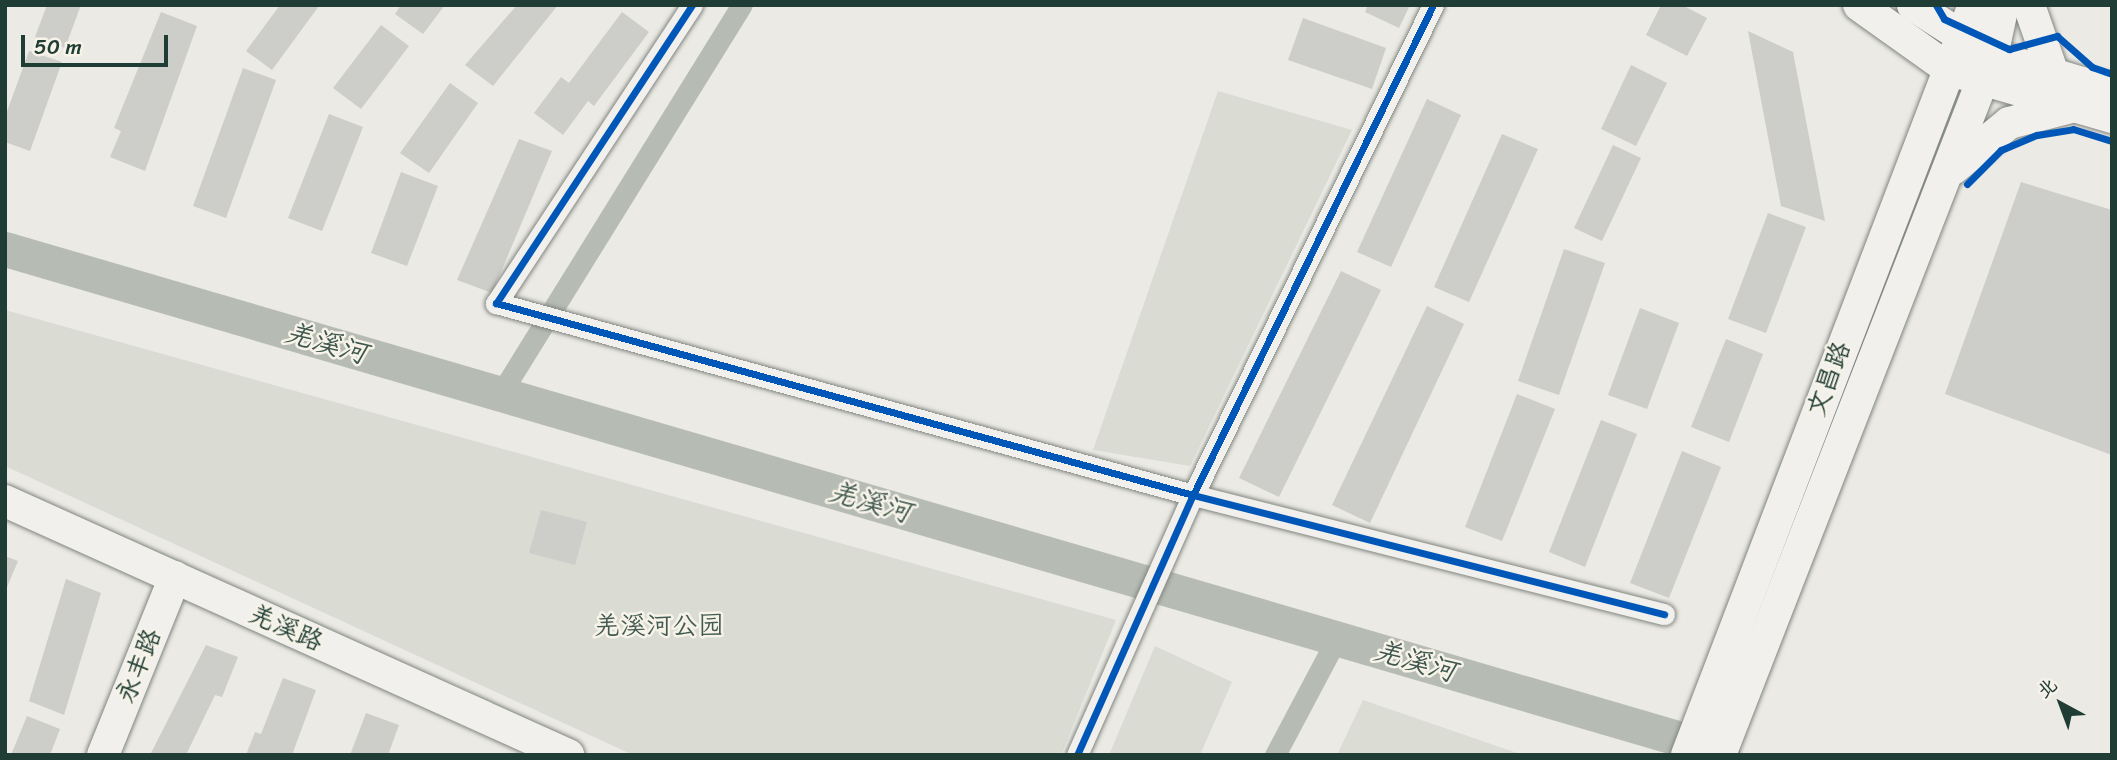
<!DOCTYPE html>
<html>
<head>
<meta charset="utf-8">
<style>
  body { margin:0 }
  #map { position:relative; width:2117px; height:760px; overflow:hidden; background:#ebeae4; font-family:Sriracha,"LXGW WenKai TC",sans-serif }
  div>[style] { position:absolute }
  .built>* { inset:0; background:#dbdcd3 }
  .green>* { inset:0; background:#dadbd2 }
  .canal>* { height:21px; margin:-10.5px; padding:0 10.5px; transform-origin:10.5px; border-radius:10.5px; background:#b6bcb4 }
  .river>* { height:35px; margin:-17.5px; padding:0 17.5px; transform-origin:17.5px; border-radius:17.5px; background:#b6bcb4 }
  .building>* { inset:0; background:#cdceca }
  .roads { filter:drop-shadow(0 0 2px #808581) drop-shadow(0 0 2px #808581) }
  .street>* { height:21px; margin:-10.5px; padding:0 10.5px; transform-origin:10.5px; border-radius:10.5px; background:#f1f0ec }
  .secondary>* { height:32px; margin:-16px; padding:0 16px; transform-origin:16px; border-radius:16px; background:#f1f0ec }
  .cycleway>* { height:7px; margin:-3.5px; padding:0 3.5px; transform-origin:3.5px; border-radius:3.5px; background:#0057b8 }
  span { translate:-50% -50%; white-space:nowrap; text-align:center; line-height:1.15; -webkit-text-stroke:5px #f7f3e8; paint-order:stroke }
  .street-label { font-size:26px; color:#1f3d34 }
  .park-label { font-size:26px; color:#425a51 }
  .water-label { font-size:28px; color:#3f584f; font-style:italic }
  .frame { position:absolute; inset:0; border:7px solid #1f3d34; pointer-events:none }
  .north { position:absolute; left:2026px; top:669px; width:70px; height:70px; -webkit-text-stroke:5px #f7f3e8; paint-order:stroke; rotate:319deg; font-size:19px; font-weight:700; line-height:28px; text-align:center; color:#1f3d34 }
  .north::after { content:''; display:block; margin:auto; width:24px; height:32px; background:#1f3d34; clip-path:polygon(50% 0,100% 100%,50% 72%,0 100%) }
  .scale { position:absolute; left:21px; top:35px; width:147px; height:32px; box-sizing:border-box; border:4px solid #1f3d34; border-top:0; padding-left:9px; font-size:21px; line-height:24px; white-space:nowrap; color:#1f3d34; -webkit-text-stroke:5px #f7f3e8; paint-order:stroke }
</style>
</head>
<body>
<div id="map">
  <div class="built">
    <div style="clip-path:polygon(1363px 700px,1523px 755px,1337px 755px)"></div>
  </div>
  <div class="green">
    <div style="clip-path:polygon(1218px 91px,1352px 130px,1190px 466px,1093px 450px)"></div>
    <div style="clip-path:polygon(5px 310px,1116px 620px,1061px 755px,633px 755px,5px 466px)"></div>
    <div style="clip-path:polygon(1155px 646px,1232px 682px,1200px 755px,1109px 755px)"></div>
  </div>
  <div class="canal">
    <div style="left:501px;top:393px;width:457px;rotate:-58.2deg"></div>
    <div style="left:1275px;top:755px;width:132px;rotate:-62.1deg"></div>
  </div>
  <div class="river">
    <div style="left:5px;top:249px;width:1789px;rotate:16.3deg"></div>
  </div>
  <div class="building">
    <div style="clip-path:polygon(47px 5px,81px 5px,65px 48px,35px 37px)"></div>
    <div style="clip-path:polygon(280px 5px,319px 6px,272px 70px,246px 51px)"></div>
    <div style="clip-path:polygon(401px 5px,445px 5px,423px 34px,395px 14px)"></div>
    <div style="clip-path:polygon(517px 5px,558px 5px,493px 86px,465px 65px)"></div>
    <div style="clip-path:polygon(1368px 5px,1410px 5px,1399px 28px,1365px 12px)"></div>
    <div style="clip-path:polygon(1661px 5px,1682px 5px,1707px 18px,1687px 56px,1646px 35px)"></div>
    <div style="clip-path:polygon(161px 12px,197px 26px,145px 171px,110px 157px,121px 131px,114px 128px)"></div>
    <div style="clip-path:polygon(622px 12px,649px 32px,594px 106px,588px 101px,563px 135px,534px 113px,561px 77px,569px 83px)"></div>
    <div style="clip-path:polygon(1303px 18px,1386px 48px,1372px 89px,1288px 60px)"></div>
    <div style="clip-path:polygon(381px 25px,409px 46px,361px 109px,333px 88px)"></div>
    <div style="clip-path:polygon(1748px 31px,1793px 52px,1825px 221px,1781px 206px)"></div>
    <div style="clip-path:polygon(29px 51px,62px 62px,30px 151px,5px 142px,5px 117px)"></div>
    <div style="clip-path:polygon(1631px 65px,1667px 83px,1636px 146px,1601px 129px)"></div>
    <div style="clip-path:polygon(243px 68px,276px 80px,226px 218px,193px 206px)"></div>
    <div style="clip-path:polygon(450px 83px,478px 103px,429px 173px,400px 153px)"></div>
    <div style="clip-path:polygon(1427px 99px,1461px 115px,1391px 267px,1357px 252px)"></div>
    <div style="clip-path:polygon(329px 114px,363px 127px,322px 231px,288px 218px)"></div>
    <div style="clip-path:polygon(1502px 134px,1538px 149px,1469px 302px,1434px 287px)"></div>
    <div style="clip-path:polygon(519px 139px,552px 151px,492px 293px,457px 280px)"></div>
    <div style="clip-path:polygon(1613px 145px,1641px 158px,1602px 241px,1574px 228px)"></div>
    <div style="clip-path:polygon(401px 172px,438px 186px,407px 266px,371px 253px)"></div>
    <div style="clip-path:polygon(2021px 182px,2112px 210px,2112px 455px,1945px 394px)"></div>
    <div style="clip-path:polygon(1768px 213px,1806px 227px,1766px 333px,1728px 319px)"></div>
    <div style="clip-path:polygon(1564px 249px,1605px 263px,1559px 395px,1518px 381px)"></div>
    <div style="clip-path:polygon(1341px 271px,1381px 290px,1279px 497px,1239px 478px)"></div>
    <div style="clip-path:polygon(1427px 306px,1464px 324px,1370px 523px,1332px 505px)"></div>
    <div style="clip-path:polygon(1640px 308px,1679px 323px,1647px 409px,1608px 395px)"></div>
    <div style="clip-path:polygon(1726px 339px,1763px 354px,1729px 442px,1691px 427px)"></div>
    <div style="clip-path:polygon(1517px 394px,1555px 409px,1502px 541px,1465px 527px)"></div>
    <div style="clip-path:polygon(1601px 420px,1637px 434px,1585px 567px,1549px 552px)"></div>
    <div style="clip-path:polygon(1682px 451px,1721px 467px,1669px 598px,1630px 583px)"></div>
    <div style="clip-path:polygon(541px 510px,587px 522px,575px 565px,529px 553px)"></div>
    <div style="clip-path:polygon(5px 556px,18px 561px,5px 592px)"></div>
    <div style="clip-path:polygon(66px 579px,101px 593px,64px 715px,29px 701px)"></div>
    <div style="clip-path:polygon(206px 645px,238px 657px,222px 697px,215px 695px,186px 755px,150px 755px)"></div>
    <div style="clip-path:polygon(283px 678px,316px 690px,292px 755px,246px 755px,255px 732px,261px 734px)"></div>
    <div style="clip-path:polygon(366px 713px,399px 725px,388px 755px,350px 755px)"></div>
    <div style="clip-path:polygon(27px 716px,60px 729px,50px 755px,11px 755px)"></div>
  </div>
  <div class="roads">
    <div class="street">
      <div style="left:692px;top:5px;width:357px;rotate:123.3deg"></div>
      <div style="left:496px;top:303px;width:723px;rotate:15.4deg"></div>
      <div style="left:1193px;top:495px;width:486px;rotate:14.2deg"></div>
      <div style="left:1077px;top:755px;width:285px;rotate:-66deg"></div>
      <div style="left:1193px;top:495px;width:546px;rotate:-63.9deg"></div>
    </div>
    <div class="secondary">
      <div style="left:1859px;top:5px;width:112px;rotate:35.5deg"></div>
      <div style="left:1950px;top:70px;width:169px;rotate:16.2deg"></div>
      <div style="left:1913px;top:5px;width:94px;rotate:32.8deg"></div>
      <div style="left:1992px;top:56px;width:125px;rotate:16.7deg"></div>
      <div style="left:2029px;top:5px;width:73px;rotate:70.8deg"></div>
      <div style="left:1953px;top:169px;width:72px;rotate:-39.4deg"></div>
      <div style="left:2009px;top:123px;width:64px;rotate:-14.5deg"></div>
      <div style="left:5px;top:501px;width:618px;rotate:24.28deg"></div>
      <div style="left:103px;top:755px;width:192px;rotate:-68deg"></div>
      <div style="left:1687px;top:755px;width:803px;rotate:-69.06deg"></div>
      <div style="left:1720px;top:755px;width:750px;rotate:-68.74deg"></div>
      <div style="left:1992px;top:56px;width:52px;rotate:-77.8deg"></div>
    </div>
  </div>
  <div class="cycleway">
    <div style="left:692px;top:5px;width:357px;rotate:123.3deg"></div>
    <div style="left:496px;top:303px;width:723px;rotate:15.4deg"></div>
    <div style="left:1193px;top:495px;width:486px;rotate:14.2deg"></div>
    <div style="left:1936px;top:5px;width:16px;rotate:60deg"></div>
    <div style="left:1944px;top:19px;width:72px;rotate:24.8deg"></div>
    <div style="left:2009px;top:49px;width:50px;rotate:-15.2deg"></div>
    <div style="left:2057px;top:36px;width:47px;rotate:41.5deg"></div>
    <div style="left:2092px;top:67px;width:21px;rotate:19deg"></div>
    <div style="left:1967px;top:184px;width:48px;rotate:-45deg"></div>
    <div style="left:2001px;top:150px;width:39px;rotate:-23deg"></div>
    <div style="left:2037px;top:135px;width:36px;rotate:-9deg"></div>
    <div style="left:2073px;top:129px;width:41px;rotate:17.1deg"></div>
    <div style="left:1077px;top:755px;width:285px;rotate:-66deg"></div>
    <div style="left:1193px;top:495px;width:546px;rotate:-63.9deg"></div>
  </div>
  <div class="street-label">
    <span style="left:1829px;top:379px;rotate:-69deg">文昌路</span>
    <span style="left:286px;top:628px;rotate:24deg">羌溪路</span>
    <span style="left:139px;top:666px;rotate:-68deg">永丰路</span>
  </div>
  <div class="park-label">
    <span style="left:659px;top:626px">羌溪河公园</span>
  </div>
  <div class="water-label">
    <span style="left:326px;top:343px;rotate:16deg">羌溪河</span>
    <span style="left:870px;top:502px;rotate:16deg">羌溪河</span>
    <span style="left:1415px;top:661px;rotate:16deg">羌溪河</span>
  </div>
  <div class="frame"></div>
  <div class="north">北</div>
  <div class="scale">50 m</div>
</div>
</body>
</html>
